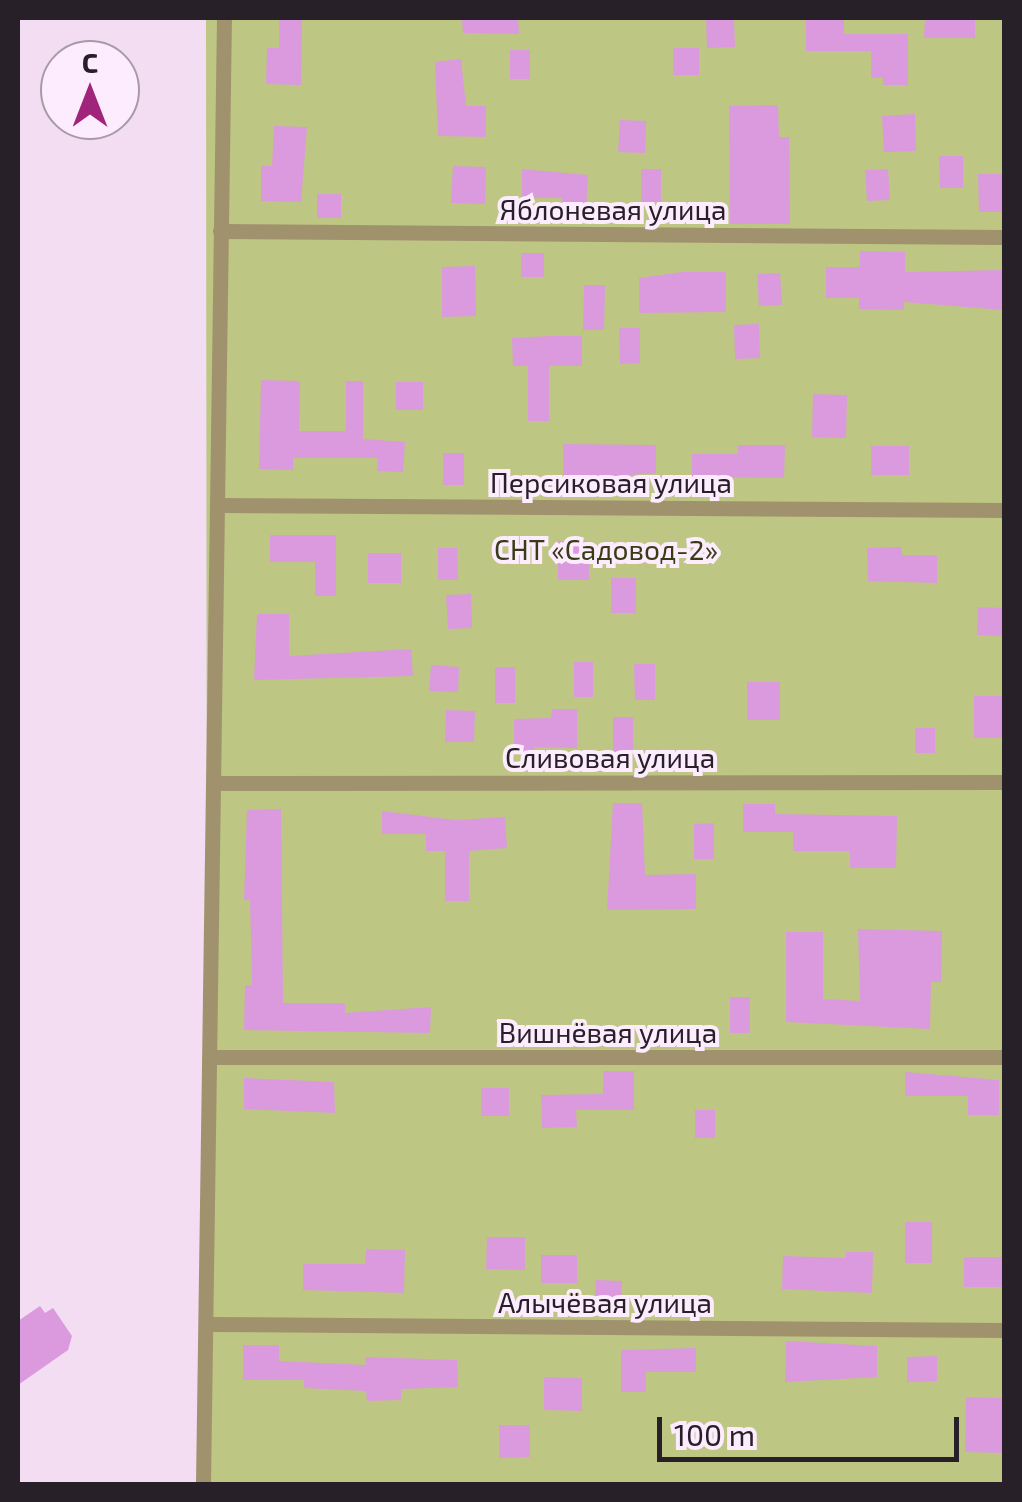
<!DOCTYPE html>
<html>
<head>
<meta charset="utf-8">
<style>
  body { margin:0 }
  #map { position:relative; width:1022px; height:1502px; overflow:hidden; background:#f2ddf3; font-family:"Exo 2",sans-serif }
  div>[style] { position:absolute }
  .green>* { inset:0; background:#bdc783 }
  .building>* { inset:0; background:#da9add }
  .street>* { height:15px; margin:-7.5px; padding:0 7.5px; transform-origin:7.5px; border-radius:7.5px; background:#a1926e }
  span { translate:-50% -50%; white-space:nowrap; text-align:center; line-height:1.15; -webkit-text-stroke:8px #fdebfe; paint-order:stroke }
  .street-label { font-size:28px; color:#282028 }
  .park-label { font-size:28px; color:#383c15 }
  .frame { position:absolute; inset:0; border:20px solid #282028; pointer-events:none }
  .north { position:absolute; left:40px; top:40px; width:100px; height:100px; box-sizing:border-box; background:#fdebfe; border:2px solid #a89aa8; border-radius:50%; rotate:0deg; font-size:28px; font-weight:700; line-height:40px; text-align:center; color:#282028 }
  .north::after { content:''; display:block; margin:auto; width:35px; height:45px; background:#a02479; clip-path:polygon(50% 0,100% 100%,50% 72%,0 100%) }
  .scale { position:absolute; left:657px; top:1417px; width:302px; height:45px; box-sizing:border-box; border:5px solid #282028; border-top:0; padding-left:12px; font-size:30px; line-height:35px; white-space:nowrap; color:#282028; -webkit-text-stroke:8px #fdebfe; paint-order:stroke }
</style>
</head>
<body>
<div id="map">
  <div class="green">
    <div style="clip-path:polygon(206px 18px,1004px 18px,1004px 1484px,200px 1484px,207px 1080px)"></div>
  </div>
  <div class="building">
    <div style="clip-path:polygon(279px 18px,302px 18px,301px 85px,266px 84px,267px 48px,279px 48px)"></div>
    <div style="clip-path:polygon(462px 18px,518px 18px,519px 34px,463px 33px)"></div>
    <div style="clip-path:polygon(706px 18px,734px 18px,735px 47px,707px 48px)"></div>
    <div style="clip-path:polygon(925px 18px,975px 18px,975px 38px,924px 38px)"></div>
    <div style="clip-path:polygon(806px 19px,844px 19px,844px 34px,908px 34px,908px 85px,883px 85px,883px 78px,871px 78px,871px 51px,806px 51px)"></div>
    <div style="clip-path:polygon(673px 48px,699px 48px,699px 75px,673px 75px)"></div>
    <div style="clip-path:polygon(510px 50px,530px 50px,530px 79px,510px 79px)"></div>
    <div style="clip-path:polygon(461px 59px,466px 106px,486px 106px,486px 137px,438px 136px,435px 62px)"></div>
    <div style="clip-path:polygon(778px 105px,779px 137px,789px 137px,790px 224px,730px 224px,729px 106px)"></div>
    <div style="clip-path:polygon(915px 114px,916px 151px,884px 152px,882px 116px)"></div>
    <div style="clip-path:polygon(620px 120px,646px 121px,645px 153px,618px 152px)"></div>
    <div style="clip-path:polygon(274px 126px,307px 127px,301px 202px,261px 201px,261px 166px,272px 166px)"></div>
    <div style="clip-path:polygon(939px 156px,963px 156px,963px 188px,940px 188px)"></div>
    <div style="clip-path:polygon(453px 166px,486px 167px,485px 204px,451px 203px)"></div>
    <div style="clip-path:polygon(522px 169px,588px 175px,586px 211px,562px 210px,562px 198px,522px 198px)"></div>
    <div style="clip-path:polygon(641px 169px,661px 169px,661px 202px,641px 202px)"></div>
    <div style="clip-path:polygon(888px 169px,890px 200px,867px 201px,865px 170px)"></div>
    <div style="clip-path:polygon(978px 174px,1004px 174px,1004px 212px,979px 212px)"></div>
    <div style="clip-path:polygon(317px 194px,341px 194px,341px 218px,317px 218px)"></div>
    <div style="clip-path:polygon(860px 251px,905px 252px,905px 272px,1004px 270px,1004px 310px,904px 302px,904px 310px,859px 309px,859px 298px,826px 298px,826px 267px,860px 267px)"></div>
    <div style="clip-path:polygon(521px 253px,544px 253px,544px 277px,521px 277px)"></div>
    <div style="clip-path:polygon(475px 266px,476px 316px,442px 317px,442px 267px)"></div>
    <div style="clip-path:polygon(682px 272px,726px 272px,726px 312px,639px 313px,639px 278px)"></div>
    <div style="clip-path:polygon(780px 273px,782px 305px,759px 306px,757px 274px)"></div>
    <div style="clip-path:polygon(584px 285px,605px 285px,604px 330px,583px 330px)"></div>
    <div style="clip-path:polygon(759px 324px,760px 358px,735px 359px,734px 325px)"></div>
    <div style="clip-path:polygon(619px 328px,640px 328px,640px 363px,620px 364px)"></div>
    <div style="clip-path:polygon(550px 336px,582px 336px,582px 366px,549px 366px,549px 421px,528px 421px,528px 366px,513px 366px,512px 338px)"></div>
    <div style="clip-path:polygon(261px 380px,300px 381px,299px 431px,346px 431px,346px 381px,363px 381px,363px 439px,405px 442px,403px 472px,377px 471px,378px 458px,293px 458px,293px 470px,259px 469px)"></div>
    <div style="clip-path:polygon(396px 382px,423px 382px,423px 410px,396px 410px)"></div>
    <div style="clip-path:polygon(813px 394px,847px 395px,846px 438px,812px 437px)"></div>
    <div style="clip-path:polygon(563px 444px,656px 445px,656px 473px,563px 480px)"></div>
    <div style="clip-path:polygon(738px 445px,785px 445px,784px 478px,712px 477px,712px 486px,692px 486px,692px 454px,738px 454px)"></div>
    <div style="clip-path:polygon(871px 446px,909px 446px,909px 475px,871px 475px)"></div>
    <div style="clip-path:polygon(443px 453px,464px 453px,464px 485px,443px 485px)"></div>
    <div style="clip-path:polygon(270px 535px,336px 535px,336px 596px,315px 596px,315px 562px,270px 562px)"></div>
    <div style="clip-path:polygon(558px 541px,589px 541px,589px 580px,558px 580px)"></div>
    <div style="clip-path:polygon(901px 547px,902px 555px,937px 555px,937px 583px,868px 581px,867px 548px)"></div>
    <div style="clip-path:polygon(438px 548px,457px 548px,458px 580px,438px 580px)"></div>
    <div style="clip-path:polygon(368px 553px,401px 553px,401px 583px,368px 583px)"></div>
    <div style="clip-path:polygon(611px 578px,636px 578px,636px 613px,611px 613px)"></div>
    <div style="clip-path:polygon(471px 594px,472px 628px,448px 629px,446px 595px)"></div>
    <div style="clip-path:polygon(978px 607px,1004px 608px,1004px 636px,977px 635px)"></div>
    <div style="clip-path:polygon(257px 614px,289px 614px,289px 656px,411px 649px,413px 676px,254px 680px)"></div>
    <div style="clip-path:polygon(574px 662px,593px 662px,593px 697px,574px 697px)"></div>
    <div style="clip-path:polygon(634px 664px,655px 664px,655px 700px,635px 700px)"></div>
    <div style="clip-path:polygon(431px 665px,459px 667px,458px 692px,429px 691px)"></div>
    <div style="clip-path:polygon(495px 667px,515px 667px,515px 703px,495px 703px)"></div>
    <div style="clip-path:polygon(747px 682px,780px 682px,780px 720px,747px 720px)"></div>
    <div style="clip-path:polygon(974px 696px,1004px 696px,1004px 738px,974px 738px)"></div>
    <div style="clip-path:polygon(552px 709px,577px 709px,577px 748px,534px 747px,534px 754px,514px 754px,514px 719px,551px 718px)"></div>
    <div style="clip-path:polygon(446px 710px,475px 711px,474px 742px,445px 742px)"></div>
    <div style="clip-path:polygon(613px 717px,633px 717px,633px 752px,613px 753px)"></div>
    <div style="clip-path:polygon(915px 728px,935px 728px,935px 753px,915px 753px)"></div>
    <div style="clip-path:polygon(613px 803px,642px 803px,645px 875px,696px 874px,696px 909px,607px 910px)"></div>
    <div style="clip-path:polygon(743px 804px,775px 804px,775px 814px,897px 816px,896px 868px,850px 868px,850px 851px,793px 851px,793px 832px,743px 832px)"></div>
    <div style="clip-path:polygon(281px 809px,283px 1003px,345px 1003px,345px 1013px,431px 1007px,430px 1033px,244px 1030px,245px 985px,252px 985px,250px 900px,244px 900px,247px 810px)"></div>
    <div style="clip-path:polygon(382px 811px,455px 820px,505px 817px,507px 848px,469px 851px,469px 901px,445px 901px,445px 851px,426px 851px,426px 834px,382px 834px)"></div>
    <div style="clip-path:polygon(714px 823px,714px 859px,694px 859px,694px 824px)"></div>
    <div style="clip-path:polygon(858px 929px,942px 931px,941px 982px,931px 982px,930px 1029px,786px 1022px,786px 932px,823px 932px,823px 999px,860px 1001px)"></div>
    <div style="clip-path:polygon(730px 997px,750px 997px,750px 1033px,730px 1033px)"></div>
    <div style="clip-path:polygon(603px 1071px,634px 1071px,634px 1110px,576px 1110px,577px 1127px,542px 1128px,541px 1095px,603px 1094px)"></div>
    <div style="clip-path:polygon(905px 1072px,999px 1080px,999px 1115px,968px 1115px,968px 1096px,905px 1096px)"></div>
    <div style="clip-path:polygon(244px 1078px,334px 1082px,335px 1113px,244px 1109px)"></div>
    <div style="clip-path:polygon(481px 1088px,509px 1088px,509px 1116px,481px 1116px)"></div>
    <div style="clip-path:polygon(695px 1110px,715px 1110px,715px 1138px,695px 1138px)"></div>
    <div style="clip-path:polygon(905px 1222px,932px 1222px,932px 1263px,905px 1263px)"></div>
    <div style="clip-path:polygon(487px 1237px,525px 1237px,525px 1270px,486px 1269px)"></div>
    <div style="clip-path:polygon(366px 1249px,405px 1250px,404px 1293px,303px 1290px,303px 1264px,365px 1264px)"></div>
    <div style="clip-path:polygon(846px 1252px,873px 1252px,872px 1293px,782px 1289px,783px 1256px,846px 1258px)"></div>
    <div style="clip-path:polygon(541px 1255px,577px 1255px,577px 1283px,541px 1283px)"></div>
    <div style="clip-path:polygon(964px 1257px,1004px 1257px,1004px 1287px,964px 1287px)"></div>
    <div style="clip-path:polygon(596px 1280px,622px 1281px,621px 1305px,595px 1304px)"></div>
    <div style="clip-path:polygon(40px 1306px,45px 1313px,53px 1308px,72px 1336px,68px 1350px,18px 1385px,18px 1321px)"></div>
    <div style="clip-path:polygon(786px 1341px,877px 1346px,877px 1377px,785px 1382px)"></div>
    <div style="clip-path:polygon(243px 1345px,279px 1345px,279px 1361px,366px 1365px,365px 1357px,457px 1360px,458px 1387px,401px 1389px,401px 1400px,367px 1401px,366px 1391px,304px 1388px,304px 1380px,243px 1380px)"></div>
    <div style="clip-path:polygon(696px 1348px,696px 1372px,646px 1372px,646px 1392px,621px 1392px,621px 1350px)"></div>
    <div style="clip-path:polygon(937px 1356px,937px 1381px,907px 1382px,907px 1357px)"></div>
    <div style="clip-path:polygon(544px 1377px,582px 1378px,582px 1411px,544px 1410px)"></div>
    <div style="clip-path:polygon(966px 1397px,1004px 1398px,1004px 1453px,965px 1452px)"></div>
    <div style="clip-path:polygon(499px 1425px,530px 1425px,530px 1457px,499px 1458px)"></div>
  </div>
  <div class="street">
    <div style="left:220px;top:231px;width:784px;rotate:0.44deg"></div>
    <div style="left:217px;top:505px;width:787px;rotate:0.36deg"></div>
    <div style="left:215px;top:783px;width:789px;rotate:-0.07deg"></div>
    <div style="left:211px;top:1057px;width:793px"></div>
    <div style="left:206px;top:1324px;width:798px;rotate:0.43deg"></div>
    <div style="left:203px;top:1484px;width:1466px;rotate:-89.18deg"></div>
  </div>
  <div class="street-label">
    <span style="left:613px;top:209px">Яблоневая улица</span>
    <span style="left:611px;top:482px">Персиковая улица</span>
    <span style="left:610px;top:757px">Сливовая улица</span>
    <span style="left:608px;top:1032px">Вишнёвая улица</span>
    <span style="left:605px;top:1302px">Алычёвая улица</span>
  </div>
  <div class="park-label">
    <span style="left:606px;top:549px">СНТ «Садовод-2»</span>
  </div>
  <div class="frame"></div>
  <div class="north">С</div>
  <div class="scale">100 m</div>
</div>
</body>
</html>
